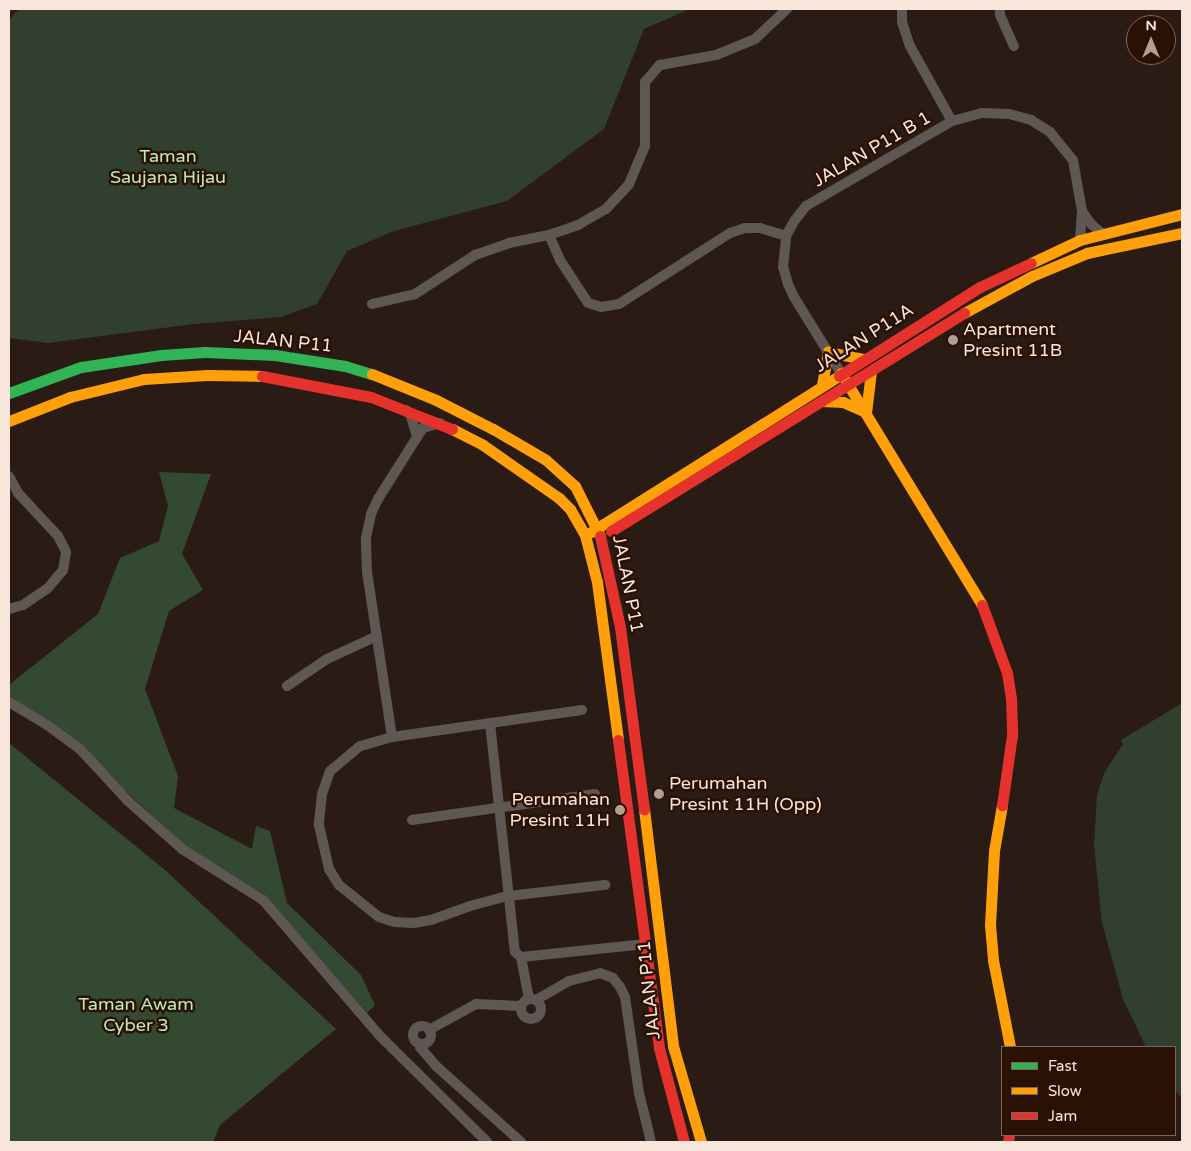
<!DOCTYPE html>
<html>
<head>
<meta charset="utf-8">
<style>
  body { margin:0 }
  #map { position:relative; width:1191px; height:1151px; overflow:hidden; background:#2a1c14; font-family:"Varela Round",sans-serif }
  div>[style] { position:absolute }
  .green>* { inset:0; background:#313f2e }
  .forest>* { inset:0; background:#344931 }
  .street>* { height:10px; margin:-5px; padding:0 5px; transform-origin:5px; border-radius:5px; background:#5f5753 }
  .street>.ring { margin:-5px; padding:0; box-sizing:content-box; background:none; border:10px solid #5f5753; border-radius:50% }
  .fast>* { height:11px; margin:-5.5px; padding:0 5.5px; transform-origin:5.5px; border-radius:5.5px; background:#30b455 }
  .slow>* { height:11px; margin:-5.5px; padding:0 5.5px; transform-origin:5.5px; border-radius:5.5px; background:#ff9f0a }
  .jam>* { height:11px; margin:-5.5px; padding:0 5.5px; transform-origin:5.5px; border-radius:5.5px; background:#e5322d }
  .dots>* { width:14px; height:14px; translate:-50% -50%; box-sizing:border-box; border:2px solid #2a1103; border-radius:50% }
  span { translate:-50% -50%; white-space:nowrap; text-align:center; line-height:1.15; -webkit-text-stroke:5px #2a1103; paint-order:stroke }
  .street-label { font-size:18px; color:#f8e6db }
  .park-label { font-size:18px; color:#baebb8 }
  .poi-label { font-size:18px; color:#f8e6db }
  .left { translate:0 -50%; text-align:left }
  .right { translate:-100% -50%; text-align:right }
  .frame { position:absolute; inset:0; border:10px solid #f8e6db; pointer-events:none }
  .legend { position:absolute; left:1001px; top:1046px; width:175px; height:90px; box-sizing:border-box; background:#2a1103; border:1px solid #7c6659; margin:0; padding:6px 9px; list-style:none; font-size:15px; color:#f8e6db }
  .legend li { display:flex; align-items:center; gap:10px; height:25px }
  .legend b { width:25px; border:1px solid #7c6659 }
  .north { position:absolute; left:1126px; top:15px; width:50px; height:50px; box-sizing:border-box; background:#2a1103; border:1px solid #7c6659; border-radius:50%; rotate:0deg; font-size:14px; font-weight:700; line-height:20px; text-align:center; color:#f8e6db }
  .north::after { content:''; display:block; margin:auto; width:18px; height:22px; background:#b09f95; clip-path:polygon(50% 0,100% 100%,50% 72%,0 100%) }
</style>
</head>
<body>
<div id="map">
  <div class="green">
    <div style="clip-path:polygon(19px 9px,690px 9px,644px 29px,604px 129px,507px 201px,394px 231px,347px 251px,317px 304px,281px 317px,194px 324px,48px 343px,9px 338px,9px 20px)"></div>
    <div style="clip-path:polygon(1182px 703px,1182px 1098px,1175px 1090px,1175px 1047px,1146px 1047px,1123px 999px,1102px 923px,1094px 845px,1097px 795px,1104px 773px,1123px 744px,1121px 740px)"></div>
  </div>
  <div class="forest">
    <div style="clip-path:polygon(159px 472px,211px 474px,182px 554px,203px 590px,169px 611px,145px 689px,178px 776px,174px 808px,252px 849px,256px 826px,270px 831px,287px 903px,361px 975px,375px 1005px,367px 1013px,263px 894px,186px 847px,127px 792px,9px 701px,9px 685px,98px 614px,120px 558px,159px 541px,168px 506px)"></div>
    <div style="clip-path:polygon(9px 743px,165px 870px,336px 1029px,220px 1125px,213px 1142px,9px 1142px)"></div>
  </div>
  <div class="street">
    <div style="left:902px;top:9px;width:13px;rotate:90deg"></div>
    <div style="left:902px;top:22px;width:25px;rotate:72deg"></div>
    <div style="left:910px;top:46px;width:86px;rotate:60.8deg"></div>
    <div style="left:1000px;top:9px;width:6px;rotate:90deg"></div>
    <div style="left:1000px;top:15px;width:34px;rotate:66deg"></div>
    <div style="left:1082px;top:211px;width:16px;rotate:55deg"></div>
    <div style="left:1091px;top:224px;width:17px;rotate:40deg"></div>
    <div style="left:549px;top:235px;width:27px;rotate:66deg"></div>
    <div style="left:560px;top:260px;width:51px;rotate:56.9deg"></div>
    <div style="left:588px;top:303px;width:14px;rotate:17deg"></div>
    <div style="left:601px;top:307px;width:18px;rotate:-9deg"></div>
    <div style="left:619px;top:304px;width:132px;rotate:-32.6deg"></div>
    <div style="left:730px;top:233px;width:16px;rotate:-18deg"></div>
    <div style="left:745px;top:228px;width:15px"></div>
    <div style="left:760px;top:228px;width:27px;rotate:17deg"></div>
    <div style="left:372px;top:304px;width:44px;rotate:-13.1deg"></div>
    <div style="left:415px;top:294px;width:72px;rotate:-33deg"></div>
    <div style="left:475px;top:255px;width:36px;rotate:-19deg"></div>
    <div style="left:509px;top:243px;width:41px;rotate:-11.3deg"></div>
    <div style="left:549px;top:235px;width:31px;rotate:-19deg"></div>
    <div style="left:578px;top:225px;width:32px;rotate:-30deg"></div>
    <div style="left:606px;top:209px;width:34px;rotate:-47deg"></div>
    <div style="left:629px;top:184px;width:41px;rotate:-67.2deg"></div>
    <div style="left:645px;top:146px;width:64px;rotate:-90deg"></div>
    <div style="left:645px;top:82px;width:23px;rotate:-49deg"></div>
    <div style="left:660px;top:65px;width:57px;rotate:-10.1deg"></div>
    <div style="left:716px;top:55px;width:42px;rotate:-22.3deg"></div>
    <div style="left:755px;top:39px;width:44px;rotate:-43.2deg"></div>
    <div style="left:841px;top:373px;width:89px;rotate:-121.7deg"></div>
    <div style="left:794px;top:297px;width:14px;rotate:-115deg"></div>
    <div style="left:788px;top:284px;width:18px;rotate:-106deg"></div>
    <div style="left:783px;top:267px;width:31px;rotate:-84deg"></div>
    <div style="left:786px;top:236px;width:18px;rotate:-61deg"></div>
    <div style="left:795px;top:220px;width:18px;rotate:-52deg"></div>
    <div style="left:806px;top:206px;width:169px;rotate:-30.2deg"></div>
    <div style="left:952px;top:121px;width:31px;rotate:-15deg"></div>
    <div style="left:982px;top:113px;width:27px;rotate:2deg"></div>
    <div style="left:1009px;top:114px;width:23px;rotate:15deg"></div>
    <div style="left:1031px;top:120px;width:22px;rotate:32deg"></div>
    <div style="left:1050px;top:132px;width:36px;rotate:51deg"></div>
    <div style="left:1073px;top:160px;width:52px;rotate:80deg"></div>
    <div style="left:1082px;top:211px;width:29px;rotate:94deg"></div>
    <div style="left:406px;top:410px;width:8px;rotate:50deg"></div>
    <div style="left:411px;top:416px;width:22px;rotate:74deg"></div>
    <div style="left:9px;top:476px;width:19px;rotate:62deg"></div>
    <div style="left:18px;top:493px;width:59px;rotate:47.1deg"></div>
    <div style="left:58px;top:536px;width:18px;rotate:63deg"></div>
    <div style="left:66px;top:552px;width:18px;rotate:99deg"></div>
    <div style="left:63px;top:570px;width:23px;rotate:130deg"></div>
    <div style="left:48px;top:588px;width:30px;rotate:146deg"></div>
    <div style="left:23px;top:605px;width:15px;rotate:164deg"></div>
    <div style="left:287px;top:686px;width:48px;rotate:-34deg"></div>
    <div style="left:327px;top:659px;width:55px;rotate:-24.7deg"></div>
    <div style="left:9px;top:702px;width:44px;rotate:31.2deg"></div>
    <div style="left:47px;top:725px;width:39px;rotate:36deg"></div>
    <div style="left:79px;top:748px;width:72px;rotate:47.2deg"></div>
    <div style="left:128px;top:801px;width:72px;rotate:41.6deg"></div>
    <div style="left:182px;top:849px;width:96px;rotate:32.2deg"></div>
    <div style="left:263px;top:900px;width:178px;rotate:49.3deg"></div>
    <div style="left:379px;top:1035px;width:152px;rotate:44.7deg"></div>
    <div style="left:582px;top:710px;width:192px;rotate:171.9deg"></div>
    <div style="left:392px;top:737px;width:33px;rotate:164deg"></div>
    <div style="left:360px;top:746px;width:39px;rotate:140deg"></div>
    <div style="left:330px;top:771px;width:24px;rotate:109deg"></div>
    <div style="left:322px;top:794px;width:31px;rotate:96deg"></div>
    <div style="left:319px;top:825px;width:45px;rotate:77.2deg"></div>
    <div style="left:329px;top:869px;width:19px;rotate:58deg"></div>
    <div style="left:339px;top:885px;width:51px;rotate:38.7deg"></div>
    <div style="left:379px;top:917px;width:16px;rotate:18deg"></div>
    <div style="left:394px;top:922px;width:20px;rotate:3deg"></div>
    <div style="left:414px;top:923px;width:17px;rotate:-10deg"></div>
    <div style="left:431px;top:920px;width:41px;rotate:-19.7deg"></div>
    <div style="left:470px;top:906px;width:39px;rotate:-15deg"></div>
    <div style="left:508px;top:896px;width:98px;rotate:-6.5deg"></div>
    <div style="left:490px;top:723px;width:230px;rotate:83.8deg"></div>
    <div style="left:515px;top:952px;width:8px;rotate:40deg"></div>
    <div style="left:521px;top:957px;width:43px;rotate:79.2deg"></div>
    <div style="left:392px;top:737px;width:167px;rotate:-98.6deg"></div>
    <div style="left:367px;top:572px;width:34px;rotate:-92deg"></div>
    <div style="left:366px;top:538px;width:25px;rotate:-78deg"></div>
    <div style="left:371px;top:514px;width:17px;rotate:-65deg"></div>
    <div style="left:378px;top:499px;width:73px;rotate:-57.8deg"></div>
    <div style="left:417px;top:437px;width:11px;rotate:-56deg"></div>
    <div style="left:423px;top:428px;width:18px;rotate:-16deg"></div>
    <div style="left:412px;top:820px;width:185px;rotate:-8.1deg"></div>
    <div style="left:521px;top:957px;width:125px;rotate:-6deg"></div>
    <div class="ring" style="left:521px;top:999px;width:10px;height:10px"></div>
    <div style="left:536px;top:1000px;width:38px;rotate:-30deg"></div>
    <div style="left:569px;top:981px;width:32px;rotate:-14deg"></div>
    <div style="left:600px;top:973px;width:14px;rotate:21deg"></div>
    <div style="left:613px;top:978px;width:11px;rotate:52deg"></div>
    <div style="left:620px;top:987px;width:11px;rotate:63deg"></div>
    <div style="left:625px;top:997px;width:97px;rotate:81.7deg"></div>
    <div style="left:639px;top:1093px;width:50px;rotate:76.2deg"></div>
    <div class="ring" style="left:413px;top:1026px;width:8px;height:8px"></div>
    <div style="left:429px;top:1030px;width:54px;rotate:-29deg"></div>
    <div style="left:476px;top:1004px;width:45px;rotate:2.5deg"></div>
    <div style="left:420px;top:1044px;width:3px;rotate:90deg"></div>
    <div style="left:420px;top:1047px;width:25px;rotate:50deg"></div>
    <div style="left:436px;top:1066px;width:114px;rotate:41.8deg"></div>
  </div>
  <div class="fast">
    <div style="left:9px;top:393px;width:77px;rotate:-19.9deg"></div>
    <div style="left:81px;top:367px;width:81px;rotate:-8.5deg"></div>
    <div style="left:161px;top:355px;width:44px;rotate:-3.9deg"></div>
    <div style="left:205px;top:352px;width:70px;rotate:2.5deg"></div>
    <div style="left:275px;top:355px;width:71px;rotate:8.9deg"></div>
    <div style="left:345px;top:366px;width:28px;rotate:17deg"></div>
  </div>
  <div class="slow">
    <div style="left:1031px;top:263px;width:54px;rotate:-25.1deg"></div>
    <div style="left:1080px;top:240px;width:105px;rotate:-14.3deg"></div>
    <div style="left:964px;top:313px;width:77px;rotate:-28.6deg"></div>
    <div style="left:1032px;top:276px;width:60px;rotate:-22.7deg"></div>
    <div style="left:1087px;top:253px;width:97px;rotate:-11.9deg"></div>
    <div style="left:841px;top:373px;width:271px;rotate:58.7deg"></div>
    <div style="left:372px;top:374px;width:69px;rotate:22.1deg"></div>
    <div style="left:436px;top:400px;width:64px;rotate:27deg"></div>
    <div style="left:493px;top:429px;width:61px;rotate:30.3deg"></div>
    <div style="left:546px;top:460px;width:39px;rotate:42deg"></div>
    <div style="left:575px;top:486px;width:56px;rotate:63.4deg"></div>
    <div style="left:822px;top:385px;width:34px;rotate:-80deg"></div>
    <div style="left:828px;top:352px;width:37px;rotate:11deg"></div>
    <div style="left:822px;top:401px;width:21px;rotate:3deg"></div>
    <div style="left:843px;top:402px;width:24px;rotate:24deg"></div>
    <div style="left:866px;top:413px;width:42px;rotate:-83.2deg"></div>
    <div style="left:9px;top:421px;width:66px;rotate:-21.5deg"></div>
    <div style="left:70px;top:397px;width:76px;rotate:-13.7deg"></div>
    <div style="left:144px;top:379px;width:63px;rotate:-3.6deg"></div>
    <div style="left:207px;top:375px;width:55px;rotate:1deg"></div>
    <div style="left:452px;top:429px;width:35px;rotate:27deg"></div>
    <div style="left:483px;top:445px;width:93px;rotate:34.9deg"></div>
    <div style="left:559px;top:498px;width:16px;rotate:45deg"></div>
    <div style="left:570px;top:509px;width:30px;rotate:60deg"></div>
    <div style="left:585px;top:535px;width:49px;rotate:75.7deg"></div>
    <div style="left:597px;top:582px;width:159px;rotate:82.4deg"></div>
    <div style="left:591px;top:532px;width:293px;rotate:-32.2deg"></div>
    <div style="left:1002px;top:805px;width:47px;rotate:99.9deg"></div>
    <div style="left:994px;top:851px;width:74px;rotate:93.1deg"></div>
    <div style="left:990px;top:925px;width:35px;rotate:85deg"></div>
    <div style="left:993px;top:960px;width:89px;rotate:78.9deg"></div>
    <div style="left:644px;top:809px;width:239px;rotate:83deg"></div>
    <div style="left:673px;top:1046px;width:100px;rotate:73.7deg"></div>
  </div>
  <div class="jam">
    <div style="left:262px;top:376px;width:111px;rotate:10.9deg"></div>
    <div style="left:371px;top:397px;width:87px;rotate:21.6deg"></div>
    <div style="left:839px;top:376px;width:167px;rotate:-32.3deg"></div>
    <div style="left:980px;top:287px;width:56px;rotate:-25.2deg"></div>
    <div style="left:611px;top:531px;width:415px;rotate:-31.7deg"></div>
    <div style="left:600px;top:536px;width:93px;rotate:77.6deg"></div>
    <div style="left:620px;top:627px;width:184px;rotate:82.5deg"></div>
    <div style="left:982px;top:605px;width:72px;rotate:69.8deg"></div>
    <div style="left:1007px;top:673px;width:26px;rotate:81deg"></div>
    <div style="left:1011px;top:699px;width:36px;rotate:88deg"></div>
    <div style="left:1012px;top:735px;width:71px;rotate:98.1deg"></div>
    <div style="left:618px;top:740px;width:311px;rotate:82.4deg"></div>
    <div style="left:659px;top:1048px;width:97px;rotate:75.1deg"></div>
    <div style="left:1008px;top:1142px;width:7px;rotate:-82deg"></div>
  </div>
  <div class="dots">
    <div style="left:953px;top:340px;background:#b09f95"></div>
    <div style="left:659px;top:794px;background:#b09f95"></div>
    <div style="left:620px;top:810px;background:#b09f95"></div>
  </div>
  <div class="street-label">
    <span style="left:872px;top:149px;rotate:-30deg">JALAN P11 B 1</span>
    <span style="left:864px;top:338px;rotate:-32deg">JALAN P11A</span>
    <span style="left:283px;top:341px;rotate:6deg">JALAN P11</span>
    <span style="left:628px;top:584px;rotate:79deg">JALAN P11</span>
    <span style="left:649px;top:990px;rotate:-96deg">JALAN P11</span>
  </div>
  <div class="park-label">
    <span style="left:168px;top:167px">Taman<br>Saujana Hijau</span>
    <span style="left:136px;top:1015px">Taman Awam<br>Cyber 3</span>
  </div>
  <div class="poi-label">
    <span class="left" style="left:963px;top:340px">Apartment<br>Presint 11B</span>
    <span class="left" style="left:669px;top:794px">Perumahan<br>Presint 11H (Opp)</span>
    <span class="right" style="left:610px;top:810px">Perumahan<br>Presint 11H</span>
  </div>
  <div class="frame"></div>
  <ul class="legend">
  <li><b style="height:6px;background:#30b455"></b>Fast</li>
  <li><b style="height:6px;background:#ff9f0a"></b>Slow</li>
  <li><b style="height:6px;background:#e5322d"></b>Jam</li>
  </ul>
  <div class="north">N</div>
</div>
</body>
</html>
